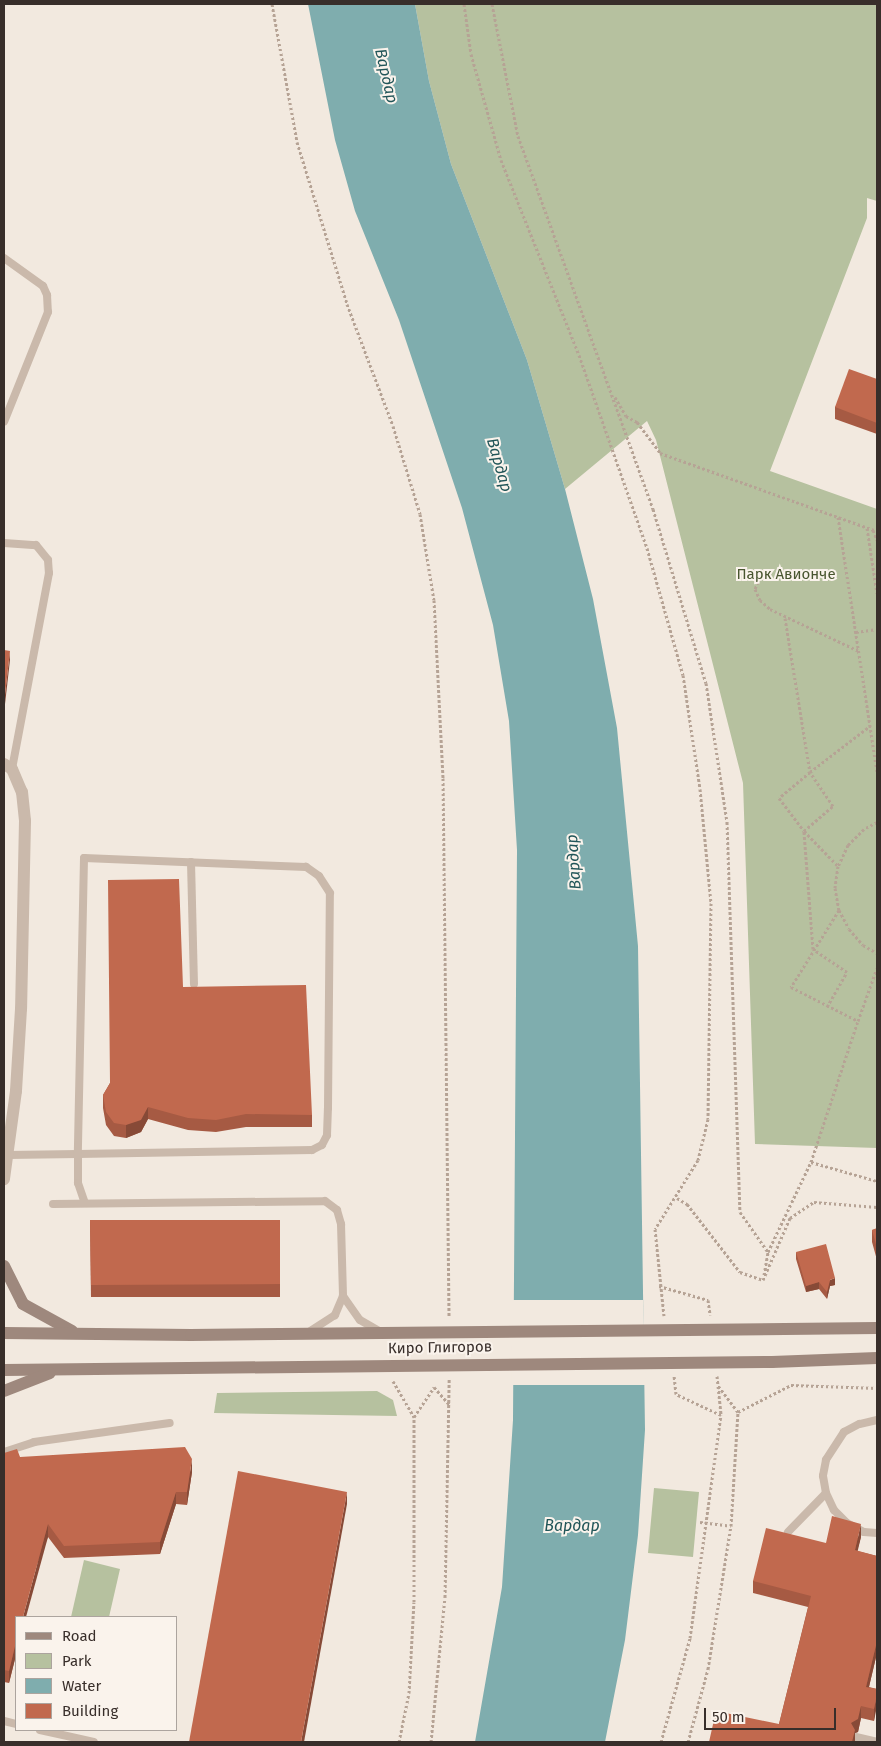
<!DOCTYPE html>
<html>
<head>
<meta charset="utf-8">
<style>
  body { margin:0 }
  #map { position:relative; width:881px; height:1746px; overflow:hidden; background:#f2e9df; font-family:"Fira Sans",sans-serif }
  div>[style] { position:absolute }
  .green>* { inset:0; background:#b6c19f }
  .water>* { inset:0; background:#7fadae }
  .pier>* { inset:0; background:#f2e9df }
  .path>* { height:3px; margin-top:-1.5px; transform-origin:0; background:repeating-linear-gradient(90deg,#b6a395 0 2.5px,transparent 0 5px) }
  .lane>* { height:8px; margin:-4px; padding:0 4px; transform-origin:4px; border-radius:4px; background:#cab9ab }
  .street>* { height:12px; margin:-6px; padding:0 6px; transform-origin:6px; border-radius:6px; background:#cab9ab }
  .secondary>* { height:12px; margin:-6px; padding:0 6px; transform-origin:6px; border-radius:6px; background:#9e887d }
  .wall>* { inset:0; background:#a65a43 }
  .shaded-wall>* { inset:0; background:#874a37 }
  .building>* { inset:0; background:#c1694e }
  span { translate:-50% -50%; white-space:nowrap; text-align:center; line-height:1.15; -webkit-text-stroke:4px #faf3ec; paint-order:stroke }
  .park-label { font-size:15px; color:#48552f }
  .street-label { font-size:15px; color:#382e2a }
  .water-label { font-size:16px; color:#215558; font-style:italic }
  .frame { position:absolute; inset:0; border:5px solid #382e2a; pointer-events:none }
  .legend { position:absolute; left:15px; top:1616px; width:162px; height:115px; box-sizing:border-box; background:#faf3ec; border:1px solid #aca49e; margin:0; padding:6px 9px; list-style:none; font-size:15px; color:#382e2a }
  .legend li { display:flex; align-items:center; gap:10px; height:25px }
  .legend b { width:25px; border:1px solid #aca49e }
  .scale { position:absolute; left:704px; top:1708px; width:132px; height:22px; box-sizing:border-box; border:2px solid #382e2a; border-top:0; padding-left:6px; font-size:15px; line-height:18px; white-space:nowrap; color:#382e2a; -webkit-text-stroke:4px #faf3ec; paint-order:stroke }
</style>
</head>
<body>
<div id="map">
  <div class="green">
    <div style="clip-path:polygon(415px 4px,877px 4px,877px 201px,867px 198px,867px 218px,770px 471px,877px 509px,877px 1148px,755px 1144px,743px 783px,656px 440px,647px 421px,565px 489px,527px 360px,451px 164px,429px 81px)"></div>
    <div style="clip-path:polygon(377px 1391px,393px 1400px,397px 1416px,214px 1413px,217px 1393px)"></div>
    <div style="clip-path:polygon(654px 1488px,699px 1492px,693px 1557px,648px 1553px)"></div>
    <div style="clip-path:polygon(84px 1560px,120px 1569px,109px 1617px,71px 1617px)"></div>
  </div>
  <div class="water">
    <div style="clip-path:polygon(308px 4px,415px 4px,429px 81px,451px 164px,527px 360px,565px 489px,593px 599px,617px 728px,638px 946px,645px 1430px,638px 1535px,625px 1640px,605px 1742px,475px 1742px,502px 1587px,513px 1420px,517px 850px,509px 721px,493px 625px,462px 508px,399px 320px,355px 211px,335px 140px)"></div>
  </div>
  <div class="pier">
    <div style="clip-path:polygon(512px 1300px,643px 1300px,646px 1385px,511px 1385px)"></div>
  </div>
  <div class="path">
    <div style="left:272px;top:4px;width:140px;rotate:79.7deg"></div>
    <div style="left:297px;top:142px;width:170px;rotate:72.8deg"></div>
    <div style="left:347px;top:304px;width:130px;rotate:69.3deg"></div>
    <div style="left:393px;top:426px;width:92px;rotate:72.9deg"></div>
    <div style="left:420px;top:514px;width:87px;rotate:80.8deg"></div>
    <div style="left:434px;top:600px;width:178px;rotate:87.1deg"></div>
    <div style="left:443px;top:778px;width:539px;rotate:89.36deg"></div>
    <div style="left:464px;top:4px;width:50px;rotate:82deg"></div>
    <div style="left:471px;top:54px;width:110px;rotate:74.2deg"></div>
    <div style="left:501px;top:160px;width:210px;rotate:68.2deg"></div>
    <div style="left:579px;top:355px;width:205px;rotate:70.6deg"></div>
    <div style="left:647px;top:548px;width:132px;rotate:74.2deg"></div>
    <div style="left:683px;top:675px;width:115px;rotate:81.5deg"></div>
    <div style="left:700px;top:789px;width:115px;rotate:84.5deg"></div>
    <div style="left:711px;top:903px;width:216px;rotate:90.8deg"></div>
    <div style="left:708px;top:1119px;width:42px;rotate:103.7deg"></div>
    <div style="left:698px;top:1160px;width:81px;rotate:121.9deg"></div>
    <div style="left:655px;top:1229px;width:87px;rotate:84.1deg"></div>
    <div style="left:492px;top:4px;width:135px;rotate:78.9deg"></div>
    <div style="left:518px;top:136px;width:397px;rotate:70.1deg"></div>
    <div style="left:653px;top:509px;width:182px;rotate:73.1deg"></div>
    <div style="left:706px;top:683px;width:141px;rotate:81.4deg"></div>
    <div style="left:727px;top:822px;width:390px;rotate:88.1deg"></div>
    <div style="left:740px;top:1212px;width:49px;rotate:55deg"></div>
    <div style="left:615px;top:397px;width:22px;rotate:60deg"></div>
    <div style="left:626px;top:416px;width:13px;rotate:29deg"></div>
    <div style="left:637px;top:422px;width:39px;rotate:53deg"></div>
    <div style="left:660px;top:453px;width:231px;rotate:19.8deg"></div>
    <div style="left:838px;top:517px;width:258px;rotate:81.3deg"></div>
    <div style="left:867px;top:528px;width:66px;rotate:81.3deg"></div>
    <div style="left:873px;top:530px;width:11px;rotate:68deg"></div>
    <div style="left:760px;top:577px;width:13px;rotate:113deg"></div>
    <div style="left:755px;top:589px;width:12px;rotate:66deg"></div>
    <div style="left:760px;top:600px;width:13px;rotate:42deg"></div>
    <div style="left:770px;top:609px;width:98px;rotate:25.3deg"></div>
    <div style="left:785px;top:618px;width:156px;rotate:80.8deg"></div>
    <div style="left:810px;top:772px;width:40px;rotate:140deg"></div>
    <div style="left:779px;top:798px;width:41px;rotate:52.9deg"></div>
    <div style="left:804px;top:831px;width:49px;rotate:45.8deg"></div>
    <div style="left:856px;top:632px;width:21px;rotate:-8deg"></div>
    <div style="left:877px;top:822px;width:15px;rotate:152deg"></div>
    <div style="left:864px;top:829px;width:23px;rotate:135deg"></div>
    <div style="left:848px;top:845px;width:23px;rotate:115deg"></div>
    <div style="left:838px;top:866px;width:22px;rotate:98deg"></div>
    <div style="left:835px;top:888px;width:22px;rotate:80deg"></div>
    <div style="left:839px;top:910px;width:21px;rotate:62deg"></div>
    <div style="left:849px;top:929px;width:21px;rotate:49deg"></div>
    <div style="left:863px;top:945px;width:16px;rotate:30deg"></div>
    <div style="left:839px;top:910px;width:91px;rotate:121.9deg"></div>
    <div style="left:791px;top:987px;width:75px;rotate:26.9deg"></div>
    <div style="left:858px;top:1021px;width:56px;rotate:-70.3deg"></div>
    <div style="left:827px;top:1007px;width:40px;rotate:-60.3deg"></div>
    <div style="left:847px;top:972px;width:41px;rotate:-145.9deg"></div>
    <div style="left:813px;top:949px;width:118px;rotate:-94.4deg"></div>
    <div style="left:804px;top:831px;width:38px;rotate:-41deg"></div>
    <div style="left:833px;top:806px;width:41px;rotate:-124.1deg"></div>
    <div style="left:810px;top:772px;width:76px;rotate:-37.5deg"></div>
    <div style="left:811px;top:1162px;width:69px;rotate:16.1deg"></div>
    <div style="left:677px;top:1198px;width:12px;rotate:31deg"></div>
    <div style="left:687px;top:1204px;width:86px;rotate:52.1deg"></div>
    <div style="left:740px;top:1272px;width:24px;rotate:19deg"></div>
    <div style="left:763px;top:1280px;width:68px;rotate:-66.5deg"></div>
    <div style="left:790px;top:1218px;width:29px;rotate:-34deg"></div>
    <div style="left:814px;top:1202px;width:63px;rotate:4.5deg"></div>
    <div style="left:764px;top:1275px;width:23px;rotate:-80deg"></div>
    <div style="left:768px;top:1252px;width:100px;rotate:-64.5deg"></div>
    <div style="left:811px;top:1162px;width:149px;rotate:-71.6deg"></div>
    <div style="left:659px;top:1286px;width:51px;rotate:15.9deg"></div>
    <div style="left:708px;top:1300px;width:15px;rotate:82deg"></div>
    <div style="left:717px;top:1376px;width:38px;rotate:84deg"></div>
    <div style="left:393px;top:1381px;width:42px;rotate:59.7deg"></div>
    <div style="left:414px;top:1417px;width:36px;rotate:-56deg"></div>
    <div style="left:434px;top:1387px;width:23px;rotate:49deg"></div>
    <div style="left:738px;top:1412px;width:59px;rotate:-27deg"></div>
    <div style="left:791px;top:1385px;width:86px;rotate:2deg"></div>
    <div style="left:700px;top:1522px;width:31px;rotate:7deg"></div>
    <div style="left:399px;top:1742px;width:50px;rotate:-78.5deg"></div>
    <div style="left:409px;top:1693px;width:91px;rotate:-86.9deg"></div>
    <div style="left:414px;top:1602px;width:185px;rotate:-90deg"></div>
    <div style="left:431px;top:1742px;width:146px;rotate:-84.5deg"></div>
    <div style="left:445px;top:1597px;width:218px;rotate:-88.9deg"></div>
    <div style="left:661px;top:1742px;width:108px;rotate:-74.4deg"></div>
    <div style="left:690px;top:1638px;width:225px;rotate:-82.1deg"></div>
    <div style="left:721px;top:1415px;width:50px;rotate:-155deg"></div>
    <div style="left:676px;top:1394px;width:18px;rotate:-96deg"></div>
    <div style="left:688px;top:1742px;width:76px;rotate:-74.7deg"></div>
    <div style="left:708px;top:1669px;width:145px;rotate:-80.9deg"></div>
    <div style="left:731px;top:1526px;width:114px;rotate:-86.5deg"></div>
    <div style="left:738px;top:1412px;width:34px;rotate:-127deg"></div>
  </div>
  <div class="lane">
    <div style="left:4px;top:258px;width:48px;rotate:35.7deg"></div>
    <div style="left:43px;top:286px;width:10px;rotate:66deg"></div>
    <div style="left:47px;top:295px;width:17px;rotate:87deg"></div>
    <div style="left:48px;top:312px;width:118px;rotate:111.8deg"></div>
    <div style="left:4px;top:543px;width:32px;rotate:4deg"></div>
    <div style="left:36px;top:545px;width:19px;rotate:51deg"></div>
    <div style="left:48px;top:560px;width:13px;rotate:86deg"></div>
    <div style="left:49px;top:573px;width:199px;rotate:100.7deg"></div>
    <div style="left:191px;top:862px;width:122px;rotate:88.6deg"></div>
    <div style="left:8px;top:1155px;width:70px;rotate:-0.8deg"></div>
    <div style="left:78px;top:1154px;width:234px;rotate:-1deg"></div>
    <div style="left:312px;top:1150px;width:11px;rotate:-27deg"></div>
    <div style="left:322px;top:1145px;width:11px;rotate:-63deg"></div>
    <div style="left:327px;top:1135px;width:27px;rotate:-88deg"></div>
    <div style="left:328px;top:1108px;width:215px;rotate:-89.5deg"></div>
    <div style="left:330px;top:893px;width:20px;rotate:-123deg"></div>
    <div style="left:319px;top:876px;width:16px;rotate:-145deg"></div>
    <div style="left:306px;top:867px;width:222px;rotate:-177.7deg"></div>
    <div style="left:84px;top:858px;width:296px;rotate:91.2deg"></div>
    <div style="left:78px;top:1154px;width:29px;rotate:90deg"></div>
    <div style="left:78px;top:1183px;width:21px;rotate:71deg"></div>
    <div style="left:53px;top:1204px;width:272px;rotate:-0.6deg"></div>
    <div style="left:325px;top:1201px;width:15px;rotate:37deg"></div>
    <div style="left:337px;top:1210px;width:15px;rotate:74deg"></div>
    <div style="left:341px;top:1224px;width:72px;rotate:88.4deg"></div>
    <div style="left:343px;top:1296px;width:21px;rotate:113deg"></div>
    <div style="left:335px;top:1315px;width:31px;rotate:147deg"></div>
    <div style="left:343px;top:1296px;width:29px;rotate:55deg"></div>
    <div style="left:360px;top:1320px;width:24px;rotate:30deg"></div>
    <div style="left:877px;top:1420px;width:18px;rotate:167deg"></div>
    <div style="left:859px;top:1424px;width:17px;rotate:152deg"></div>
    <div style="left:844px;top:1432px;width:33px;rotate:123deg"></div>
    <div style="left:826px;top:1460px;width:16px;rotate:101deg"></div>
    <div style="left:823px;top:1476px;width:17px;rotate:80deg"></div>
    <div style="left:826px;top:1493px;width:19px;rotate:65deg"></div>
    <div style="left:834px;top:1510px;width:18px;rotate:45deg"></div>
    <div style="left:847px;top:1523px;width:19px;rotate:28deg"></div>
    <div style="left:864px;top:1532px;width:13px;rotate:4deg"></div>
    <div style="left:4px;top:1452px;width:32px;rotate:-18deg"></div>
    <div style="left:34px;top:1442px;width:137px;rotate:-8deg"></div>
    <div style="left:788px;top:1532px;width:54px;rotate:-45.7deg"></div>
    <div style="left:4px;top:1721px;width:12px;rotate:14deg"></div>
    <div style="left:40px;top:1730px;width:55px;rotate:12.5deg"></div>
    <div style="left:856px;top:1737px;width:22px;rotate:13deg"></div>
  </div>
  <div class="street">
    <div style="left:4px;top:764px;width:9px;rotate:32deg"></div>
    <div style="left:12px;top:769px;width:25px;rotate:67deg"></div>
    <div style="left:22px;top:792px;width:29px;rotate:84deg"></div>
    <div style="left:25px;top:821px;width:188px;rotate:91.2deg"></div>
    <div style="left:21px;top:1009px;width:82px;rotate:93.5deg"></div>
    <div style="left:16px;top:1091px;width:89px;rotate:97.8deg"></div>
  </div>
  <div class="secondary">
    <div style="left:4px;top:1266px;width:42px;rotate:63.4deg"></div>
    <div style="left:23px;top:1304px;width:56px;rotate:28.9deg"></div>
    <div style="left:4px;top:1333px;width:187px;rotate:0.6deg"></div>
    <div style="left:191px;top:1335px;width:686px;rotate:-0.58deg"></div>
    <div style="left:4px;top:1370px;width:768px;rotate:-0.6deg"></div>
    <div style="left:772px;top:1362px;width:105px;rotate:-2.2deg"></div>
    <div style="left:4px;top:1391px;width:49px;rotate:-21.4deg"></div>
  </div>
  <div class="wall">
    <div style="clip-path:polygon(877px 379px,877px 434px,835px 419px,835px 407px)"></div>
    <div style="clip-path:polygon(183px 987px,312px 1115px,312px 1127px,246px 1127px,216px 1132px,188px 1130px,148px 1119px,141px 1132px,126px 1138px,114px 1136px,106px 1125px,103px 1108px,103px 1095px,110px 1083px)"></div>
    <div style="clip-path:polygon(90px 1220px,280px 1220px,280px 1297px,91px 1297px)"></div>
    <div style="clip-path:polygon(876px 1224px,877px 1224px,877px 1260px,872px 1242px,872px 1230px,876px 1229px)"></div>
    <div style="clip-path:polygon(796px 1252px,835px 1285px,830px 1286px,827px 1299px,819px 1289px,806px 1292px,796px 1259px)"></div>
    <div style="clip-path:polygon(4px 1453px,20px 1457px,192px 1472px,187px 1505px,176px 1504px,160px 1554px,64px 1558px,48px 1537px,16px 1617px,16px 1655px,9px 1683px,4px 1682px)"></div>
    <div style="clip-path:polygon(861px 1537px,857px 1551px,877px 1556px,877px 1653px,869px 1687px,877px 1689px,874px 1721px,861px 1718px,858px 1732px,855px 1733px,855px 1742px,779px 1724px,808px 1607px,753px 1593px,753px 1581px,826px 1543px)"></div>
  </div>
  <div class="shaded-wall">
    <div style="clip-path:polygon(10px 651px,10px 660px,4px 713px,4px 703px)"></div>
    <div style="clip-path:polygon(148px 1107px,148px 1119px,141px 1132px,126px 1138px,126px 1125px)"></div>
    <div style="clip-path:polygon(835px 1278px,835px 1285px,830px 1286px,827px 1299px,827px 1292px,830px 1280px)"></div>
    <div style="clip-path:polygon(819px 1282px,819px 1289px,806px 1292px,806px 1286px)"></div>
    <div style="clip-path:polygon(192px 1459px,192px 1472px,187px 1505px,187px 1492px)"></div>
    <div style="clip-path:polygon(176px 1492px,176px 1504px,160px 1554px,160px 1542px)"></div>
    <div style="clip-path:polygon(347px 1492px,347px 1504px,304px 1742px,301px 1742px)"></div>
    <div style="clip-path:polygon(48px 1524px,48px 1537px,26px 1617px,23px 1617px)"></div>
    <div style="clip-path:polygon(861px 1524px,861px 1537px,855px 1562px,855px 1550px)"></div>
    <div style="clip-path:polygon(877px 1641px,877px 1653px,866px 1699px,866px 1687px)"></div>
    <div style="clip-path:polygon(16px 1642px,16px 1655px,9px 1683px,9px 1671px)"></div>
    <div style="clip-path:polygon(877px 1694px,877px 1706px,874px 1721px,874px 1709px)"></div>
    <div style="clip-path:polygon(861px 1706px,861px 1718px,858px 1732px,855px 1733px,855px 1742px,852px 1742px,851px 1723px)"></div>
  </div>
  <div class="building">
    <div style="clip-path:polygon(849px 369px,877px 379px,877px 423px,835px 407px)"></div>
    <div style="clip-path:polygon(4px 650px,10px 651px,4px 703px)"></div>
    <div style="clip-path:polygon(179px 879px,183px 987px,306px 985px,312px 1115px,246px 1114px,216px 1120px,188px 1118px,148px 1107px,141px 1120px,126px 1125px,114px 1123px,106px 1112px,103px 1095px,110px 1083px,108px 880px)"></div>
    <div style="clip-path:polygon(90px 1220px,280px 1220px,280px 1284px,91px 1285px)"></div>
    <div style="clip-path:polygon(876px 1224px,877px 1224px,877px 1248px,872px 1230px,877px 1228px)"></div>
    <div style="clip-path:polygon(826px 1244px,835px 1278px,830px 1280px,827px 1292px,819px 1282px,806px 1286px,796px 1252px)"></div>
    <div style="clip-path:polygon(185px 1447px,192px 1459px,187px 1492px,176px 1492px,160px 1542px,64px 1546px,48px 1524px,23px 1617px,16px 1617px,16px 1642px,9px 1671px,4px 1670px,4px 1453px,17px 1449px,20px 1457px)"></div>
    <div style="clip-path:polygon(238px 1471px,347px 1492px,301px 1742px,189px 1742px)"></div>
    <div style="clip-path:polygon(832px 1516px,861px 1524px,855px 1550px,877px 1556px,877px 1641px,866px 1687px,877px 1689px,877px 1694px,874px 1709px,861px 1706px,858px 1719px,851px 1723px,855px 1730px,852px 1742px,709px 1742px,716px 1711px,779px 1724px,811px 1596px,753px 1581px,766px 1528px,826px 1543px)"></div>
  </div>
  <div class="park-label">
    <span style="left:786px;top:575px">Парк Авионче</span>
  </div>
  <div class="street-label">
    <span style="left:440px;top:1348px;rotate:-1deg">Киро Глигоров</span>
  </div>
  <div class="water-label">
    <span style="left:386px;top:76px;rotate:77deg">Вардар</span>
    <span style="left:499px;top:465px;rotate:74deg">Вардар</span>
    <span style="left:574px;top:862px;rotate:-94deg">Вардар</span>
    <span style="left:572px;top:1526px">Вардар</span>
  </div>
  <div class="frame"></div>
  <ul class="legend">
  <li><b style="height:6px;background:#9e887d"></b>Road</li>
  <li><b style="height:14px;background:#b6c19f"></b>Park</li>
  <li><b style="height:14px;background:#7fadae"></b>Water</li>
  <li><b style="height:14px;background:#c1694e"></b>Building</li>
  </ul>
  <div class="scale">50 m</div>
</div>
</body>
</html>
